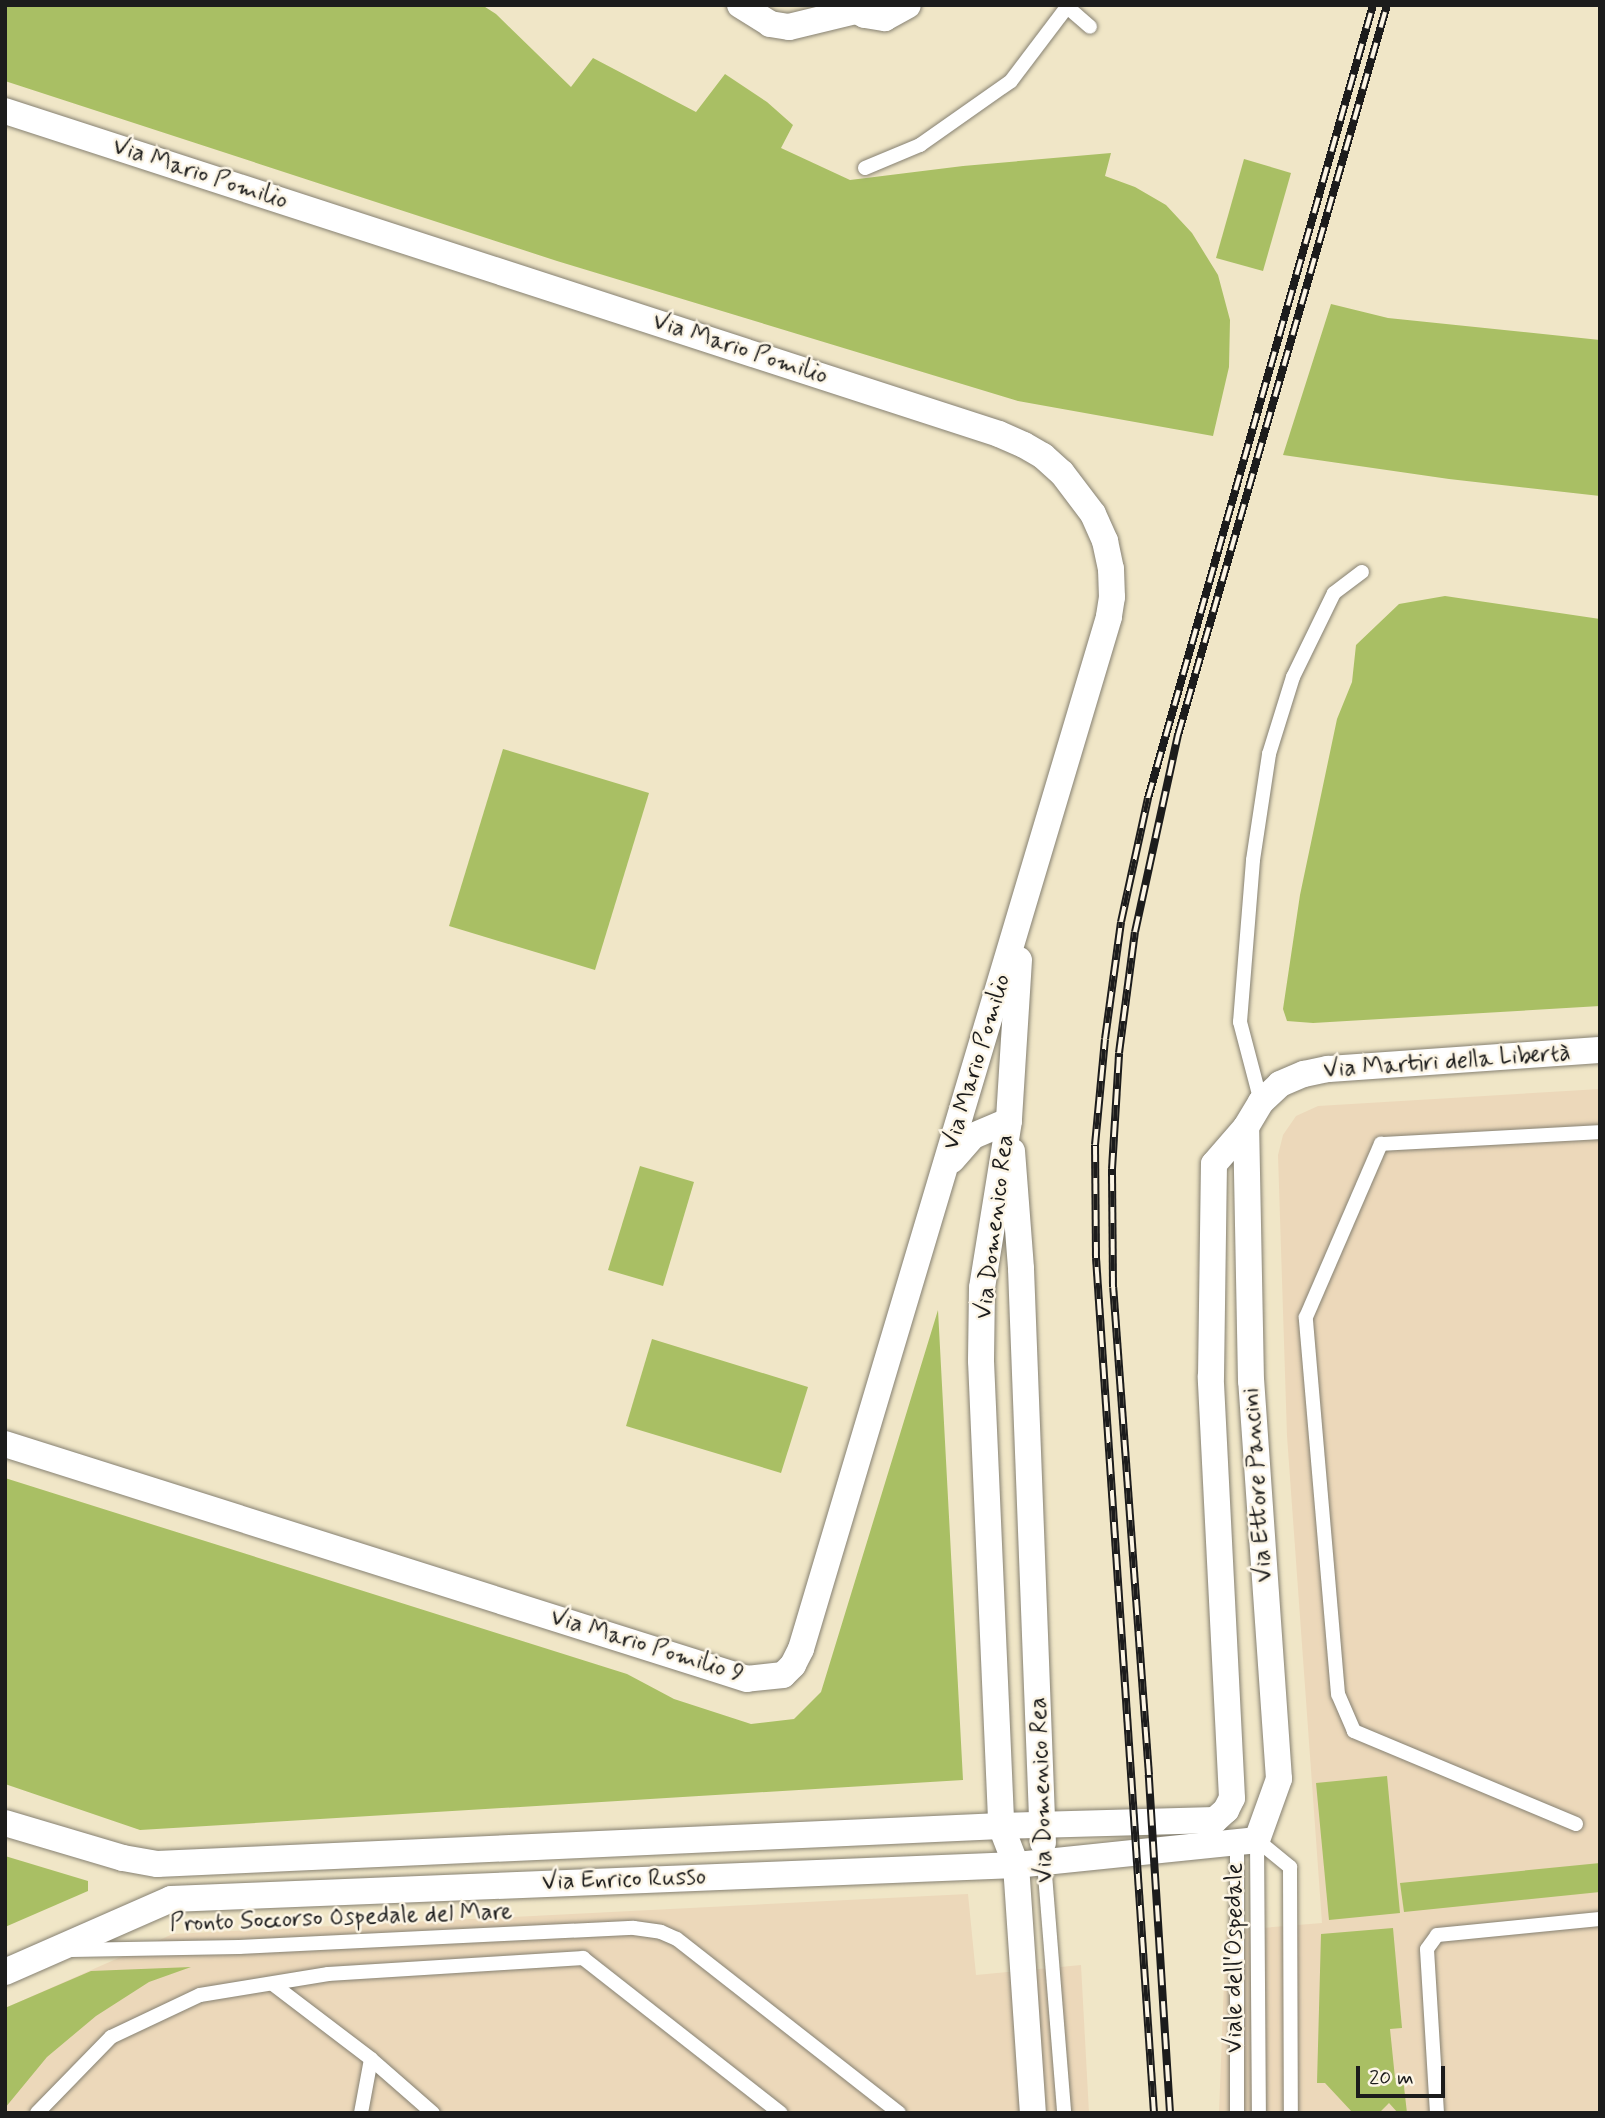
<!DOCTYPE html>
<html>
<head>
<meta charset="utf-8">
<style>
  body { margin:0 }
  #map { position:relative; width:1605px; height:2118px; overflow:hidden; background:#f0e6c7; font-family:Mynerve,sans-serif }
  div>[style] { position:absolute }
  .built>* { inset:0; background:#ecd8ba }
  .green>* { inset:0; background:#a9bf64 }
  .roads { filter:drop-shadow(0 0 2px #868172) drop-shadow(0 0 2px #868172) }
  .lane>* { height:14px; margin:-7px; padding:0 7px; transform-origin:7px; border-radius:7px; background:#fff }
  .street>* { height:26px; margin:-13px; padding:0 13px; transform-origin:13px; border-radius:13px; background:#fff }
  .rail>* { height:8px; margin-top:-4px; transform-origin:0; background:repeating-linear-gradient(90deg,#fcf5e5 0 16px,#1c1c1c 0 32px); box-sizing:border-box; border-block:2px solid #1c1c1c }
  span { translate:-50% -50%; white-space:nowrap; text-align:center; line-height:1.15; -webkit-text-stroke:5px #fcf5e5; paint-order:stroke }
  .street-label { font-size:24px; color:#1c1c1c }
  .frame { position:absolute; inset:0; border:7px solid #1c1c1c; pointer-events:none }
  .scale { position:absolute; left:1356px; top:2066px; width:89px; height:32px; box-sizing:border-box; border:4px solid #1c1c1c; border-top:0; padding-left:9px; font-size:21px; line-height:24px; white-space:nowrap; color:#1c1c1c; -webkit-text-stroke:5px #fcf5e5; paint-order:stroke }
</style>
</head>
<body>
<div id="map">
  <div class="built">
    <div style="clip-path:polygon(1600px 1089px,1600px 2113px,1219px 2113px,1226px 1931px,1322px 1923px,1287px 1436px,1278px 1155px,1283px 1135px,1296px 1116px,1318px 1106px)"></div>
    <div style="clip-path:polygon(968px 1894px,976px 1975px,1081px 1965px,1089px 2113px,5px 2113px,5px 2008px,173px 1934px)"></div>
  </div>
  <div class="green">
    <div style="clip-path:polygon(5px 5px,482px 5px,496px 14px,571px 87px,593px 58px,696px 112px,725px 74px,767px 102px,793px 125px,781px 148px,850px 180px,963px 166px,1111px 153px,1105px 176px,1135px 187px,1166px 205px,1192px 233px,1218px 275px,1230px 320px,1229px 367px,1213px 436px,1018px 401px,557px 261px,5px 81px)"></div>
    <div style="clip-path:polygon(1244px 159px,1291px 173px,1263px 271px,1216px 258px)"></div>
    <div style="clip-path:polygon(1331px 304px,1388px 318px,1600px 340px,1600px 496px,1449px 479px,1283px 455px)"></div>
    <div style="clip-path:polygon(1445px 596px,1600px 619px,1600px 1006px,1313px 1023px,1287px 1021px,1283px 1009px,1300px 895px,1337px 719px,1352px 682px,1356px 645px,1399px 604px)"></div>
    <div style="clip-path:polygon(503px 749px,649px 793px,595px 970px,449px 926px)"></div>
    <div style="clip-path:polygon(640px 1166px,694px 1182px,663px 1286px,608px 1270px)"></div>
    <div style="clip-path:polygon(938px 1310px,963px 1780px,140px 1830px,5px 1784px,5px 1478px,627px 1674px,674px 1699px,751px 1724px,794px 1719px,821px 1692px)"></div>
    <div style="clip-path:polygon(652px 1339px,808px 1387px,781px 1473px,626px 1426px)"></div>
    <div style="clip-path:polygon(1387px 1776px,1400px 1913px,1329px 1920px,1316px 1783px)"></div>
    <div style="clip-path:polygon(5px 1856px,88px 1881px,88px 1891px,5px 1927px)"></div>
    <div style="clip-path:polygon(1600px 1863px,1600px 1892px,1404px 1912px,1400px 1883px)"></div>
    <div style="clip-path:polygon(1393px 1928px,1402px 2028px,1390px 2029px,1395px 2078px,1403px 2078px,1407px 2113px,1398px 2113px,1389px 2103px,1379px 2113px,1353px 2113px,1325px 2083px,1317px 2083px,1321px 1934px)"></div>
    <div style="clip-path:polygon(191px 1967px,149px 1982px,96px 2016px,47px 2057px,5px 2108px,5px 2008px,91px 1971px)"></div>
  </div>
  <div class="roads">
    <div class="lane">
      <div style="left:1065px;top:5px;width:33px;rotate:41deg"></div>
      <div style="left:865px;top:168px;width:60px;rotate:-22.7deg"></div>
      <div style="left:920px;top:145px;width:111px;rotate:-35.1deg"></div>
      <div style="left:1011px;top:81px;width:93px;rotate:-52.9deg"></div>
      <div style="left:1261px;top:1102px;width:83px;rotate:-104.7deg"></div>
      <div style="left:1240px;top:1022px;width:163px;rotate:-85.4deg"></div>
      <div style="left:1253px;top:860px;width:107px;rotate:-81.4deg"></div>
      <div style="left:1269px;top:754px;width:81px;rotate:-72.7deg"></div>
      <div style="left:1293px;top:677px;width:93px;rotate:-64deg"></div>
      <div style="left:1334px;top:593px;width:35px;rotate:-37deg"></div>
      <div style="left:1576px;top:1824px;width:241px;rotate:-157.3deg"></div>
      <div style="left:1354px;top:1731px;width:40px;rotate:-113.4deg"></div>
      <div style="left:1338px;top:1694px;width:378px;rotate:-94.9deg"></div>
      <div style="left:1306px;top:1317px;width:189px;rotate:-66.6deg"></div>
      <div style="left:1381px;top:1144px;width:219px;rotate:-3.1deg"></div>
      <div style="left:1257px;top:1840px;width:43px;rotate:39.3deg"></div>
      <div style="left:1290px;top:1867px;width:246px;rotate:89.8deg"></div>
      <div style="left:1257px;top:1840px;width:273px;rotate:89.6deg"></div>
      <div style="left:1044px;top:1862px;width:252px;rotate:85.4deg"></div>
      <div style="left:71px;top:1950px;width:168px;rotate:-1deg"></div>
      <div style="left:239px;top:1947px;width:395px;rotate:-2.8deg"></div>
      <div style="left:634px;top:1928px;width:27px;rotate:8deg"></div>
      <div style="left:661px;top:1932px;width:17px;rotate:24deg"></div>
      <div style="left:677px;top:1939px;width:282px;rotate:38.1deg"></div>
      <div style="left:274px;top:1985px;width:122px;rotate:37.3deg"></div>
      <div style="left:371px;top:2059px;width:82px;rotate:41.1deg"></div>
      <div style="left:37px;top:2113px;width:106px;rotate:-45.8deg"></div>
      <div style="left:111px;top:2037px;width:98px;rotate:-25.3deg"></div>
      <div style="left:200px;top:1995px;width:130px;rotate:-9.3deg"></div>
      <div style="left:328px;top:1974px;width:256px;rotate:-3.6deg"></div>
      <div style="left:583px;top:1958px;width:251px;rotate:38.1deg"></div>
      <div style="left:361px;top:2113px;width:55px;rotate:-79.5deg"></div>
      <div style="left:1237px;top:2113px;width:271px;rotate:-90deg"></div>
      <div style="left:1437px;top:2113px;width:164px;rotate:-93.5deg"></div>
      <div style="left:1427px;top:1949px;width:17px;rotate:-54deg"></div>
      <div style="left:1437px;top:1935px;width:164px;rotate:-5.6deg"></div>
    </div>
    <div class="street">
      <div style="left:740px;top:5px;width:36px;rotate:32deg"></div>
      <div style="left:770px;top:24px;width:19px;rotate:9deg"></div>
      <div style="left:789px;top:27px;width:68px;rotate:-13.6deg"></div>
      <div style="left:845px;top:5px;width:22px;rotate:27deg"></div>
      <div style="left:865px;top:15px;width:20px;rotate:9deg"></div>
      <div style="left:885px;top:18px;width:26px;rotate:-29deg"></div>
      <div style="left:5px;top:111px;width:1045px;rotate:18deg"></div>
      <div style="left:999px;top:434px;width:27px;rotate:24deg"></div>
      <div style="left:1024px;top:445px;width:22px;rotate:30deg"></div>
      <div style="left:1043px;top:456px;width:25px;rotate:42deg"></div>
      <div style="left:1062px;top:473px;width:51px;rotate:52.9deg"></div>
      <div style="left:1093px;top:514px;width:30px;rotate:66deg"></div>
      <div style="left:1105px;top:541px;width:29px;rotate:78deg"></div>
      <div style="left:1111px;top:569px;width:28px;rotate:88deg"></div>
      <div style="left:1112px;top:597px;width:20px;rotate:99deg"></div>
      <div style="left:1109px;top:617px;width:1077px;rotate:106.62deg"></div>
      <div style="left:801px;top:1649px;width:18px;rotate:117deg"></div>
      <div style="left:793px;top:1665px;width:14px;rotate:135deg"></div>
      <div style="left:783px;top:1675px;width:36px;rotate:174deg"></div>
      <div style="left:747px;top:1679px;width:778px;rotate:-162.43deg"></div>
      <div style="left:1019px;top:960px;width:161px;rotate:93.6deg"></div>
      <div style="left:1009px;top:1121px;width:169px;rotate:99.2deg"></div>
      <div style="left:982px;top:1288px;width:73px;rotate:90.8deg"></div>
      <div style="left:981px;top:1361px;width:465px;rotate:87.5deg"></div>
      <div style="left:1001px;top:1826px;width:42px;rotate:69deg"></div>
      <div style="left:1016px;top:1865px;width:249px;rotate:86.1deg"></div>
      <div style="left:1012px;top:1151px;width:118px;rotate:85.6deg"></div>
      <div style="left:1021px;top:1269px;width:574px;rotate:87.81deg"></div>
      <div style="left:952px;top:1160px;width:32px;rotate:-49deg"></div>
      <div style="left:973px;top:1136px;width:39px;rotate:-23deg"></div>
      <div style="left:5px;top:1823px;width:123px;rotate:16.5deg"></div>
      <div style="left:123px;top:1858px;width:35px;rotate:10deg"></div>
      <div style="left:157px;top:1864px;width:845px;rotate:-2.58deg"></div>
      <div style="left:1001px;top:1826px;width:214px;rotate:-1.6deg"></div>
      <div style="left:1215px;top:1820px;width:15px;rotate:-42deg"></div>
      <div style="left:1226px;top:1810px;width:13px;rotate:-63deg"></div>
      <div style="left:1232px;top:1798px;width:422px;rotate:-92.9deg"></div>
      <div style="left:1211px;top:1377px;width:213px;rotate:-89.2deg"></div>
      <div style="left:1214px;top:1164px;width:49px;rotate:-49.1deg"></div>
      <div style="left:1246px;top:1127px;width:29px;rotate:-59deg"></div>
      <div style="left:1261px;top:1102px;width:26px;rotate:-43deg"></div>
      <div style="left:1280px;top:1084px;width:26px;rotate:-23deg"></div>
      <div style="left:1304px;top:1074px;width:25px;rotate:-12deg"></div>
      <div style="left:1328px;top:1069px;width:273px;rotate:-4deg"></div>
      <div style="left:5px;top:1972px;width:181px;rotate:-23.7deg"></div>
      <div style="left:171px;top:1899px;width:846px;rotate:-2.3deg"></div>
      <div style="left:1016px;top:1865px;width:242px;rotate:-5.9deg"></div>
      <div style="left:1257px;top:1840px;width:65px;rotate:-70.2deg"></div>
      <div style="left:1279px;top:1779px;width:399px;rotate:-94deg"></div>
      <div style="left:1251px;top:1381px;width:254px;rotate:-91.1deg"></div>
    </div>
  </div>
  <div class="rail">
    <div style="left:1154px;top:2113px;width:857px;rotate:-93.88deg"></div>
    <div style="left:1096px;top:1258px;width:113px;rotate:-90.5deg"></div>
    <div style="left:1095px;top:1145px;width:106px;rotate:-84.6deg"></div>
    <div style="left:1105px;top:1039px;width:118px;rotate:-82.2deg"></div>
    <div style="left:1121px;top:922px;width:127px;rotate:-77.7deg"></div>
    <div style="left:1148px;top:798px;width:824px;rotate:-74.16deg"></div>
    <div style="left:1170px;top:2113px;width:339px;rotate:-93.6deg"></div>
    <div style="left:1149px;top:1775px;width:489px;rotate:-94.2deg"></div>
    <div style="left:1113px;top:1287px;width:118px;rotate:-90.5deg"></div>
    <div style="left:1112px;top:1169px;width:116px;rotate:-86.5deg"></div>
    <div style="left:1119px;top:1053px;width:122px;rotate:-82.5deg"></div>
    <div style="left:1135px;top:932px;width:202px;rotate:-77.7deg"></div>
    <div style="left:1178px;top:735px;width:759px;rotate:-74.02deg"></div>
  </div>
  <div class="street-label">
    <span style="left:200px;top:174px;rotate:18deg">Via Mario Pomilio</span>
    <span style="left:740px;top:349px;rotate:18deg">Via Mario Pomilio</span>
    <span style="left:977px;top:1062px;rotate:-73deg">Via Mario Pomilio</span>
    <span style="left:1447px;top:1062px;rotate:-4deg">Via Martiri della Libertà</span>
    <span style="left:995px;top:1227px;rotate:-83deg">Via Domenico Rea</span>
    <span style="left:1258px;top:1485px;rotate:-94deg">Via Ettore Pancini</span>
    <span style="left:647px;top:1646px;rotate:17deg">Via Mario Pomilio 9</span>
    <span style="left:1042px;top:1790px;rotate:-92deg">Via Domenico Rea</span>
    <span style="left:624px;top:1880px;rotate:-2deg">Via Enrico Russo</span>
    <span style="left:341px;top:1918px;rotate:-2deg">Pronto Soccorso Ospedale del Mare</span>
    <span style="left:1235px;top:1958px;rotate:-90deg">Viale dell'Ospedale</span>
  </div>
  <div class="frame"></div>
  <div class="scale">20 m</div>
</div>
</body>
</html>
